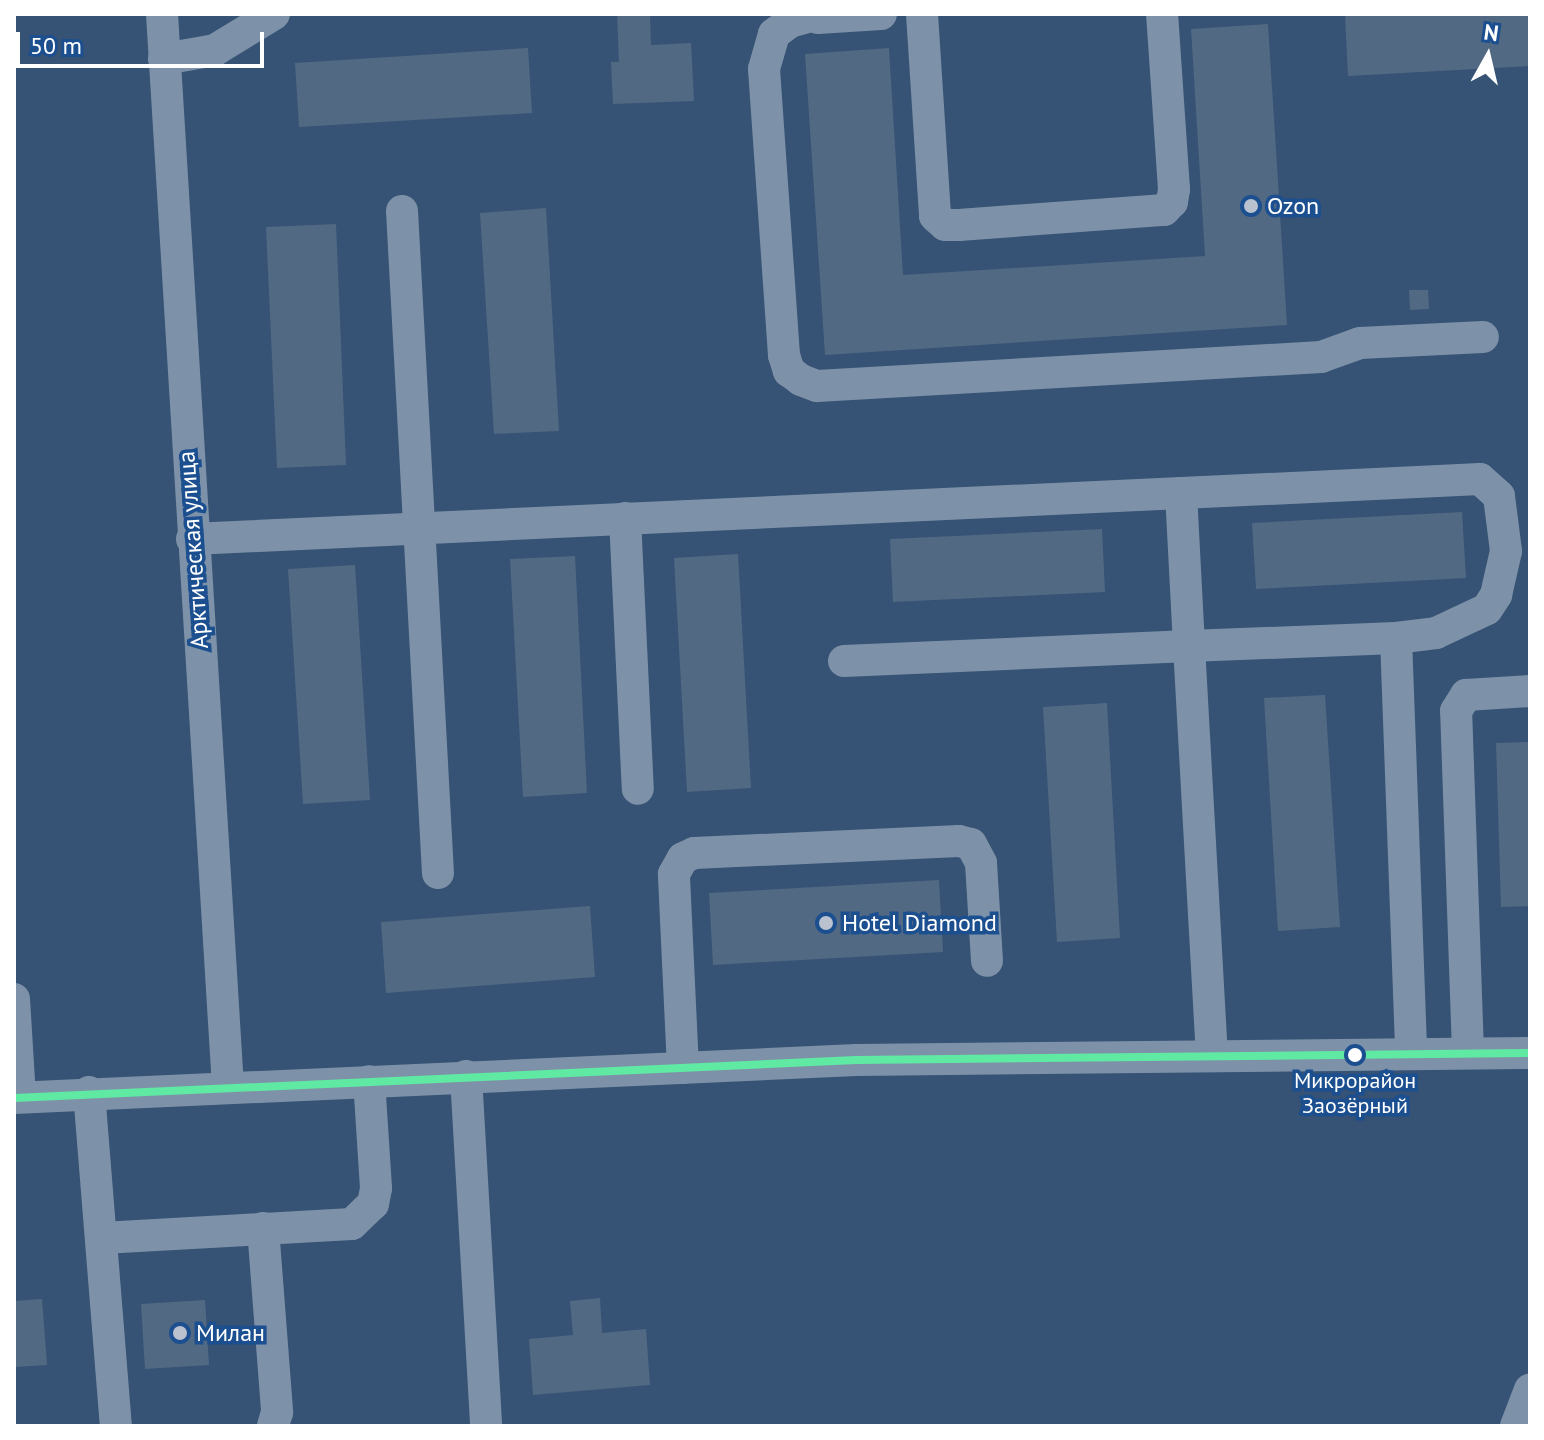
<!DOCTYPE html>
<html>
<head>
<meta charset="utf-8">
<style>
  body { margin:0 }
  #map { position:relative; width:1544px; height:1440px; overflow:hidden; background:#365274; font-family:"PT Sans",sans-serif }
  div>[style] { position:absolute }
  .building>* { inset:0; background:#526984 }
  .minor>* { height:32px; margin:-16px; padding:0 16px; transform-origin:16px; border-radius:16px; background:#7d92a8 }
  .bus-1>* { height:8px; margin:-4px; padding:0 4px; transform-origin:4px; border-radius:4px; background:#60e9a3 }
  .dots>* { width:22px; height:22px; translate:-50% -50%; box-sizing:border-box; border:4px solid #1b4f8f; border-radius:50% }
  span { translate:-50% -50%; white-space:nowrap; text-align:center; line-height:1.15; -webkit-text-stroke:7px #1b4f8f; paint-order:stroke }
  .bus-label { font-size:22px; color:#fff }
  .poi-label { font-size:24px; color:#fff }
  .left { translate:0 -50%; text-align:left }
  .street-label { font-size:24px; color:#fff }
  .frame { position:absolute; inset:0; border:16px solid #fff; pointer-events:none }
  .north { position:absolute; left:1448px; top:16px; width:80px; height:80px; -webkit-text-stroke:6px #1b4f8f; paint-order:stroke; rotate:8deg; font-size:22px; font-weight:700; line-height:32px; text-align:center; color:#fff }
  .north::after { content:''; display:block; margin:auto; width:28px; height:36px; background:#fff; clip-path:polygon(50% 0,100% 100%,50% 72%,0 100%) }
  .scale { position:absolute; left:16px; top:32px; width:248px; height:36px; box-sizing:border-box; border:4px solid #fff; border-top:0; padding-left:10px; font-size:24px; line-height:28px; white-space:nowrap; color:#fff; -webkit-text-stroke:6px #1b4f8f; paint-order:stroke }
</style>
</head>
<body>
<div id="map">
  <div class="building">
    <div style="clip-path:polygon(617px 14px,650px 14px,651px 45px,691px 43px,694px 101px,613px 104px,611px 62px,619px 62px)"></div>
    <div style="clip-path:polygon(1345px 14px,1530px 14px,1530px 66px,1348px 76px)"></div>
    <div style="clip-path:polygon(1268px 24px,1287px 325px,825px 355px,805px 54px,889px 48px,903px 275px,1205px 256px,1191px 29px)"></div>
    <div style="clip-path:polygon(528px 48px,532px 113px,299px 127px,295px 63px)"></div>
    <div style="clip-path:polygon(546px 208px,559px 431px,494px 434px,480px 213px)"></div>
    <div style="clip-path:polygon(336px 224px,346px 465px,277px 468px,266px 227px)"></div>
    <div style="clip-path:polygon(1409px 290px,1428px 290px,1429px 309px,1410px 310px)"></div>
    <div style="clip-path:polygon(1462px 512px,1466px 578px,1256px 589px,1252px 523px)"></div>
    <div style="clip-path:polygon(1102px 529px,1105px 592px,893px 602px,890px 539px)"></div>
    <div style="clip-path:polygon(738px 554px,751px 788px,687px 792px,674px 558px)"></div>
    <div style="clip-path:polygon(575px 556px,587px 793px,523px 797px,510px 559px)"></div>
    <div style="clip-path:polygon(355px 565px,370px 800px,303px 804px,288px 569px)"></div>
    <div style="clip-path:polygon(1325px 695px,1340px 927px,1278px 931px,1264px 698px)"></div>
    <div style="clip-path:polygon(1107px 703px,1120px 938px,1057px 942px,1043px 707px)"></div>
    <div style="clip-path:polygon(1530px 742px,1530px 906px,1501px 907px,1496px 743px)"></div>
    <div style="clip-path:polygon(939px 880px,943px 952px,713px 965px,709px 893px)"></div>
    <div style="clip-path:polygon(590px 906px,595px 977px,386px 993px,381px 922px)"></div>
    <div style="clip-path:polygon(600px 1298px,602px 1333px,646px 1329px,650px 1385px,533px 1395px,529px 1339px,573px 1335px,570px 1301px)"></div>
    <div style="clip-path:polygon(42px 1299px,47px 1365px,14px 1367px,14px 1301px)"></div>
    <div style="clip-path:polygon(205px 1300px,209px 1365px,145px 1369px,141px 1304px)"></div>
  </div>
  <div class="minor">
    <div style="left:162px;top:14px;width:1074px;rotate:86.48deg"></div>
    <div style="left:818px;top:14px;width:29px;rotate:164deg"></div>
    <div style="left:790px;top:22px;width:20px;rotate:143deg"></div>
    <div style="left:774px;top:34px;width:36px;rotate:106deg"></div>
    <div style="left:764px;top:69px;width:287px;rotate:86deg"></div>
    <div style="left:784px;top:355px;width:17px;rotate:73deg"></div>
    <div style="left:789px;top:371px;width:15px;rotate:37deg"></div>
    <div style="left:801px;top:380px;width:17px;rotate:21deg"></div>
    <div style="left:817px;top:386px;width:505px;rotate:-3.29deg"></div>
    <div style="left:1321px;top:357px;width:41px;rotate:-19.7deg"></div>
    <div style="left:1360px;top:343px;width:123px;rotate:-2.8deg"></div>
    <div style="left:922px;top:14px;width:202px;rotate:86.3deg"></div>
    <div style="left:935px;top:216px;width:13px;rotate:42deg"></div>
    <div style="left:945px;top:225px;width:14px"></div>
    <div style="left:959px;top:225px;width:206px;rotate:-4.2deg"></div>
    <div style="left:1164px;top:210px;width:11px;rotate:-45deg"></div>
    <div style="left:1172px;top:202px;width:13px;rotate:-81deg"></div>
    <div style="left:1174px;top:189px;width:175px;rotate:-93.9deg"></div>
    <div style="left:818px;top:18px;width:63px;rotate:-3.6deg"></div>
    <div style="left:164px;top:59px;width:52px;rotate:-10deg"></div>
    <div style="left:215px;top:50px;width:69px;rotate:-31.4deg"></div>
    <div style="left:402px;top:211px;width:663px;rotate:86.89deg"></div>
    <div style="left:625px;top:518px;width:271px;rotate:87.3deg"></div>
    <div style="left:192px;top:539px;width:990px;rotate:-2.66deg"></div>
    <div style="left:1396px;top:638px;width:415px;rotate:87.9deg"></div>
    <div style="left:844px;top:661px;width:345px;rotate:-2.5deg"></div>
    <div style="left:1189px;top:646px;width:207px;rotate:-2.2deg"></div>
    <div style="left:1396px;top:638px;width:40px;rotate:-7.1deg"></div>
    <div style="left:1436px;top:633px;width:56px;rotate:-25.2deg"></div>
    <div style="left:1487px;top:609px;width:17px;rotate:-57deg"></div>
    <div style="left:1496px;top:595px;width:45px;rotate:-77.2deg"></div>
    <div style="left:1506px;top:551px;width:55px;rotate:-97.3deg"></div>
    <div style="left:1499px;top:496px;width:25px;rotate:-138deg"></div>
    <div style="left:1480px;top:479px;width:299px;rotate:177.3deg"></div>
    <div style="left:1181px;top:493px;width:153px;rotate:87deg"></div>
    <div style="left:1189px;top:646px;width:409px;rotate:86.8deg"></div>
    <div style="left:14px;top:999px;width:98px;rotate:86.5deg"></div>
    <div style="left:1468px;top:1052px;width:341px;rotate:-92deg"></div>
    <div style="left:1456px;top:711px;width:19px;rotate:-58deg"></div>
    <div style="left:1466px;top:695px;width:64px;rotate:-3.6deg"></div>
    <div style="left:683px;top:1068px;width:194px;rotate:-92.7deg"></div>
    <div style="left:674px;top:874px;width:18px;rotate:-61deg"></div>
    <div style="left:683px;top:858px;width:12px;rotate:-24deg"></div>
    <div style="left:694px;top:853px;width:265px;rotate:-2.6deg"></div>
    <div style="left:959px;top:841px;width:12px;rotate:14deg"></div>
    <div style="left:971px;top:844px;width:21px;rotate:62deg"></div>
    <div style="left:981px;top:863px;width:98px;rotate:86.5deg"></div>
    <div style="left:466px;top:1076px;width:351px;rotate:86.7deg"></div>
    <div style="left:89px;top:1092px;width:335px;rotate:85.4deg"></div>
    <div style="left:14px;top:1098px;width:843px;rotate:-2.58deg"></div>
    <div style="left:856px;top:1060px;width:674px;rotate:-0.6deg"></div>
    <div style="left:263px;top:1228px;width:185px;rotate:85.6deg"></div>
    <div style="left:277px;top:1412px;width:15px;rotate:106deg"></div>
    <div style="left:102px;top:1238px;width:250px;rotate:-3.2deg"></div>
    <div style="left:352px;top:1224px;width:29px;rotate:-44deg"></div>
    <div style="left:373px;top:1204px;width:16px;rotate:-79deg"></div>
    <div style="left:376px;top:1188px;width:107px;rotate:-93.7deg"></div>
    <div style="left:1516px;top:1426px;width:39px;rotate:-69deg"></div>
  </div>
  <div class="bus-1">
    <div style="left:14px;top:1098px;width:843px;rotate:-2.58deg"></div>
    <div style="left:856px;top:1060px;width:674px;rotate:-0.6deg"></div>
  </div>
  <div class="dots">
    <div style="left:1251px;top:206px;background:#b9c2ce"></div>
    <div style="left:826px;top:923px;background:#b9c2ce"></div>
    <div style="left:1355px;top:1055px;background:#fff"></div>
    <div style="left:180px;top:1333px;background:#b9c2ce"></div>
  </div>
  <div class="bus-label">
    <span style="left:1355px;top:1093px">Микрорайон<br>Заозёрный</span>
  </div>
  <div class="poi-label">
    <span class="left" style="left:1267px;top:206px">Ozon</span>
    <span class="left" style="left:842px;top:923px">Hotel Diamond</span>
    <span class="left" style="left:196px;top:1333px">Милан</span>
  </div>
  <div class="street-label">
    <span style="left:193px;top:550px;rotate:-94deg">Арктическая улица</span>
  </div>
  <div class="frame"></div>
  <div class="north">N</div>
  <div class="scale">50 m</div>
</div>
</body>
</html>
